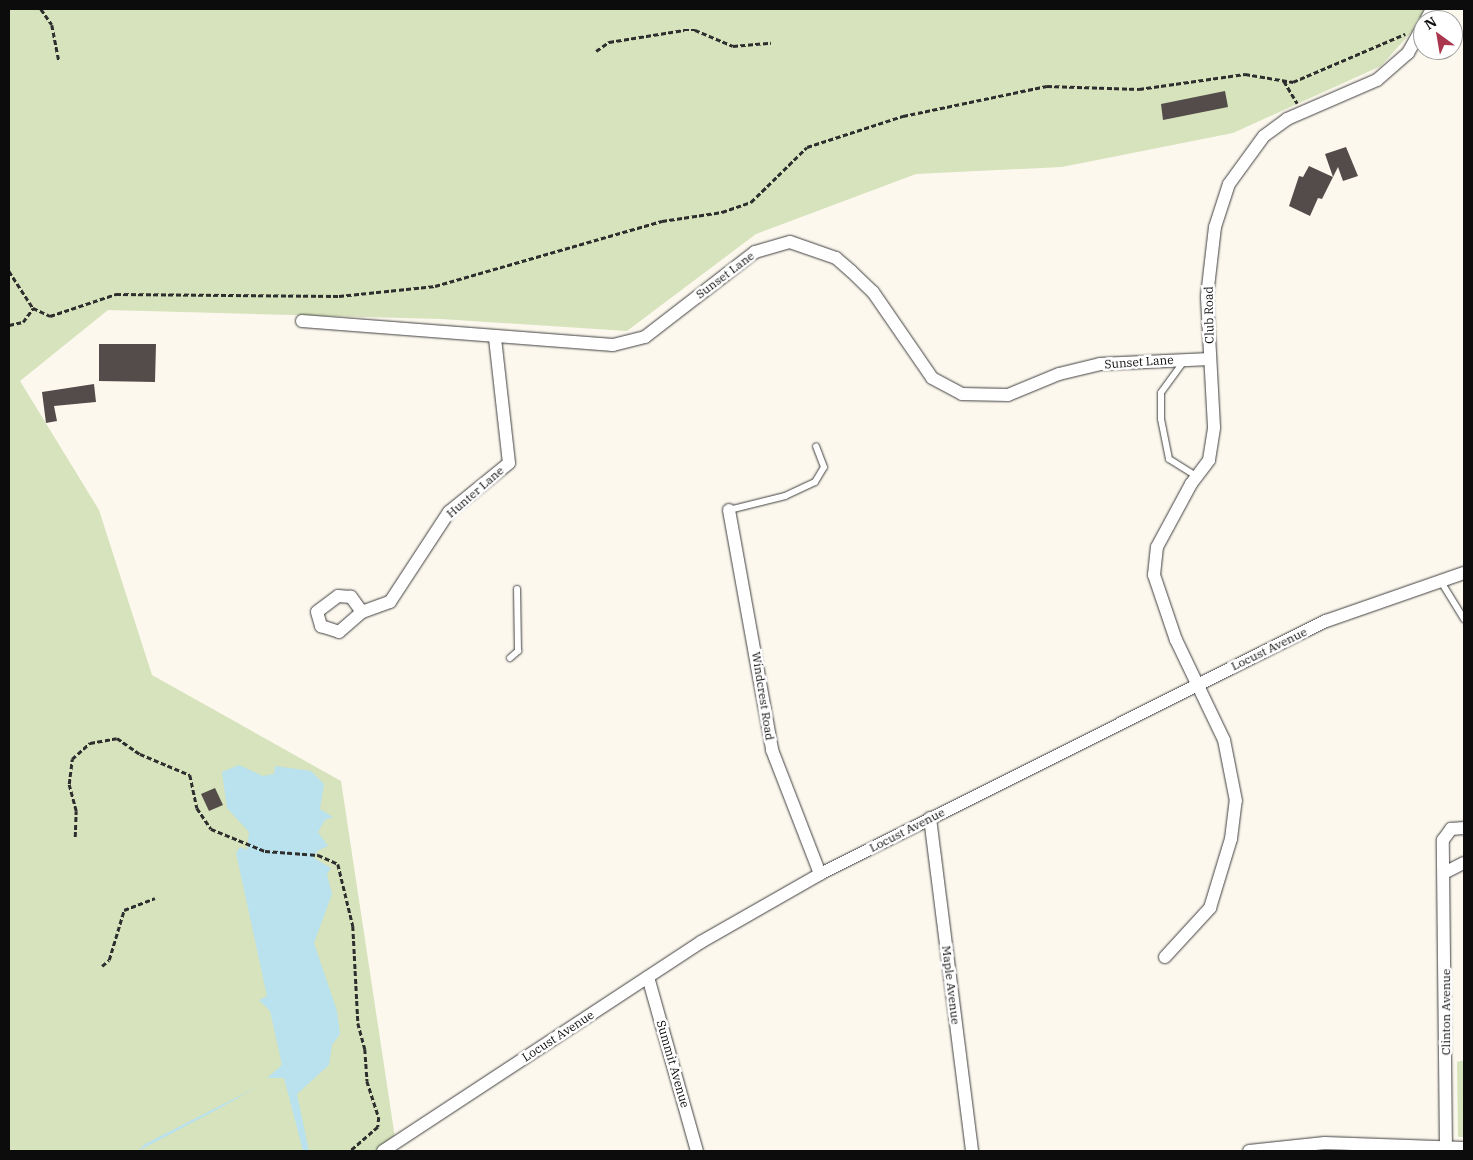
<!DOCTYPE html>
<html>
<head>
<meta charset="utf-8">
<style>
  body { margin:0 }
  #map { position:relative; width:1473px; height:1160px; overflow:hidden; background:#fdf8ee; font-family:"IBM Plex Serif",serif }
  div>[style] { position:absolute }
  .green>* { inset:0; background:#d6e3bc }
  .water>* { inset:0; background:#b9e1ee }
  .building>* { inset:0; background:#534c4a }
  .path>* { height:2.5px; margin-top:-1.25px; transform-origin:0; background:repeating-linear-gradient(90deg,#2e2e2e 0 5px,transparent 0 7.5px) }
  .roads { filter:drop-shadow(0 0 1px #3f3f3f) drop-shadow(0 0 1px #3f3f3f) }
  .service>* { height:6px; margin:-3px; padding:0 3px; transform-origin:3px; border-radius:3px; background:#fff }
  .minor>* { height:12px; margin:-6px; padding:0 6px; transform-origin:6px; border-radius:6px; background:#fff }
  span { translate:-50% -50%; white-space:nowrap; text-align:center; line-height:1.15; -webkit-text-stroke:5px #fff; paint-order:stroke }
  .street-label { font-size:12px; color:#0c0c0c }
  .frame { position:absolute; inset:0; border:10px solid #0c0c0c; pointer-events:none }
  .north { position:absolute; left:1413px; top:10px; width:50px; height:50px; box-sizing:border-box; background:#fff; border:1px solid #9e9e9e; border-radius:50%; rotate:328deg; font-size:14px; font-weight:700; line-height:20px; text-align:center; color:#0c0c0c }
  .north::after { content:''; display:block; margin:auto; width:18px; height:22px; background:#aa374d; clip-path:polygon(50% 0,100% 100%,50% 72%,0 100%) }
</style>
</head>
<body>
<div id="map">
  <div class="green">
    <div style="clip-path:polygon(9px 9px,1425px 9px,1415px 28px,1381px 66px,1233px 133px,1062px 167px,916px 174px,756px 234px,627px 331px,441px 319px,108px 310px,20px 381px,99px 510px,152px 675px,341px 781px,397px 1151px,9px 1151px)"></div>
    <div style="clip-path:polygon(1464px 1060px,1464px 1137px,1458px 1137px,1457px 1062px)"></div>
  </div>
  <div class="water">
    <div style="clip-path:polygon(239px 765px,263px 776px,274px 774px,275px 766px,311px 771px,324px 784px,320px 809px,333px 817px,325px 820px,318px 832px,328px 846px,317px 851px,314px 858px,331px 868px,327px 874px,332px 894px,314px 943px,337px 1011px,340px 1034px,332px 1045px,329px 1065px,297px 1094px,309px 1151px,303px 1151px,284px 1078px,267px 1078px,282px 1065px,270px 1011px,259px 1000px,267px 996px,236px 853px,240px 847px,247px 850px,249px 832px,227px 808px,222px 772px)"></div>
    <div style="clip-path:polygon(257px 1087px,220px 1108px,138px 1151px,145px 1144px)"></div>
  </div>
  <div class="building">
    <div style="clip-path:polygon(1225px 91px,1228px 107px,1163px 120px,1161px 104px)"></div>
    <div style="clip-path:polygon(1346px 147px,1358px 176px,1343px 181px,1338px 167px,1322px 199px,1318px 198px,1310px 216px,1289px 206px,1299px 176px,1303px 177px,1309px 166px,1333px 177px,1325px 154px)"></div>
    <div style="clip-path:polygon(99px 344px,156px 344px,155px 382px,99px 381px)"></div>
    <div style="clip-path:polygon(94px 384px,96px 402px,54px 406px,57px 421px,46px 423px,42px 392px)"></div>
    <div style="clip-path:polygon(215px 788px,223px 805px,209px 811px,201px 794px)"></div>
  </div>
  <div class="path">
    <div style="left:41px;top:9px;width:19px;rotate:55deg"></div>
    <div style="left:52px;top:25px;width:36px;rotate:79deg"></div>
    <div style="left:596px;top:51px;width:16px;rotate:-35deg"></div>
    <div style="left:609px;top:42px;width:76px;rotate:-9.1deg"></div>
    <div style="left:684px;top:30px;width:11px"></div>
    <div style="left:695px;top:30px;width:41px;rotate:22.8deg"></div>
    <div style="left:733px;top:46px;width:38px;rotate:-5deg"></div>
    <div style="left:1284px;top:81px;width:26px;rotate:59deg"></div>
    <div style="left:9px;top:271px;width:44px;rotate:57deg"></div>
    <div style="left:33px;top:308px;width:19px;rotate:25deg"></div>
    <div style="left:50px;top:316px;width:70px;rotate:-18.4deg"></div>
    <div style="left:116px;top:294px;width:223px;rotate:0.5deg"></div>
    <div style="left:339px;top:296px;width:97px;rotate:-5.9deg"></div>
    <div style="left:435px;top:286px;width:236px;rotate:-16deg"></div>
    <div style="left:662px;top:221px;width:61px;rotate:-8.5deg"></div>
    <div style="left:722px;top:212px;width:31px;rotate:-19deg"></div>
    <div style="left:751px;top:202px;width:78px;rotate:-44.5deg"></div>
    <div style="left:807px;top:147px;width:101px;rotate:-17.9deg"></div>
    <div style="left:903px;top:116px;width:147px;rotate:-11.8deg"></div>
    <div style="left:1047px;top:86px;width:92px;rotate:1.9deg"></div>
    <div style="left:1139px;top:89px;width:107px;rotate:-8.1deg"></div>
    <div style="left:1245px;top:74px;width:49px;rotate:9.5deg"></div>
    <div style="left:1293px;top:82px;width:122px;rotate:-23.2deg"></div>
    <div style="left:9px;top:325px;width:14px;rotate:-12deg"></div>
    <div style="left:23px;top:322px;width:17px;rotate:-54deg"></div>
    <div style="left:75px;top:837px;width:26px;rotate:-88deg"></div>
    <div style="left:76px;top:811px;width:28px;rotate:-105deg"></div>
    <div style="left:69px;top:784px;width:25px;rotate:-83deg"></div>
    <div style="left:72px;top:759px;width:24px;rotate:-42deg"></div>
    <div style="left:90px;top:743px;width:27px;rotate:-10deg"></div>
    <div style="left:117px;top:738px;width:28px;rotate:35deg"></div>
    <div style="left:140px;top:754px;width:54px;rotate:22.8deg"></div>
    <div style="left:190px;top:775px;width:34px;rotate:78deg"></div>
    <div style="left:197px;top:808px;width:25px;rotate:56deg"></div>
    <div style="left:211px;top:829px;width:58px;rotate:22.2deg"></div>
    <div style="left:265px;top:851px;width:53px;rotate:4.3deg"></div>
    <div style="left:318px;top:855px;width:22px;rotate:24deg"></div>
    <div style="left:338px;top:864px;width:64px;rotate:76.4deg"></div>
    <div style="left:353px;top:926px;width:97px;rotate:87deg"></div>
    <div style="left:358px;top:1023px;width:27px;rotate:75deg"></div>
    <div style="left:365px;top:1049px;width:32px;rotate:86deg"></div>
    <div style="left:367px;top:1081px;width:38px;rotate:72deg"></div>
    <div style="left:379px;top:1117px;width:10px;rotate:96deg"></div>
    <div style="left:378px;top:1127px;width:37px;rotate:139deg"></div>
    <div style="left:102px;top:966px;width:9px;rotate:-41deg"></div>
    <div style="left:109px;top:960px;width:52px;rotate:-73.3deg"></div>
    <div style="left:124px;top:910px;width:33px;rotate:-21deg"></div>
  </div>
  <div class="roads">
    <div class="service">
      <div style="left:1184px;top:361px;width:39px;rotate:126deg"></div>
      <div style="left:1161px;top:393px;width:26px;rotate:90deg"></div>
      <div style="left:1161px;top:419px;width:41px;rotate:78.7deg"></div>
      <div style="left:1169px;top:459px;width:32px;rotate:32deg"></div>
      <div style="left:729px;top:510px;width:58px;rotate:-14deg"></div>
      <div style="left:785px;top:496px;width:33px;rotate:-25deg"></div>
      <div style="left:815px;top:482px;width:17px;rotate:-59deg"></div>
      <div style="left:824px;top:467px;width:22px;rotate:-111deg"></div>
      <div style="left:1440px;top:580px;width:46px;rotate:58.4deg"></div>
      <div style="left:510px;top:658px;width:11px;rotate:-41deg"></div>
      <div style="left:518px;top:651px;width:62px;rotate:-90.9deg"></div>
    </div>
    <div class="minor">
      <div style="left:1426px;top:20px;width:13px;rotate:-61deg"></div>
      <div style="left:302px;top:321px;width:312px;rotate:4.4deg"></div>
      <div style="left:613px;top:345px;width:33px;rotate:-14deg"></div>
      <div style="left:645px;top:337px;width:139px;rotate:-37.7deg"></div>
      <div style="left:755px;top:252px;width:36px;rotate:-16deg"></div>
      <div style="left:790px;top:242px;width:49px;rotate:19.2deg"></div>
      <div style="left:836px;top:258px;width:20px;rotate:41deg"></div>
      <div style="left:851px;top:271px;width:30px;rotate:44deg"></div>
      <div style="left:873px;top:292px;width:104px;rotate:55.5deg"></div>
      <div style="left:932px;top:378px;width:34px;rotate:28deg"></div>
      <div style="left:962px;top:394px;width:46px;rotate:1.2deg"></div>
      <div style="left:1008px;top:395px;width:55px;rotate:-22.4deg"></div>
      <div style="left:1059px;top:374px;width:42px;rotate:-13.7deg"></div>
      <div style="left:1100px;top:364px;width:110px;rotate:-2.6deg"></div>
      <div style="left:729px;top:510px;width:244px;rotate:79.8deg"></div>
      <div style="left:772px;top:750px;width:133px;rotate:68.8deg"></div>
      <div style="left:362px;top:612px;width:19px;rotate:-126deg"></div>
      <div style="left:351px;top:597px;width:13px;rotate:-176deg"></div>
      <div style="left:338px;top:596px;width:26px;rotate:143deg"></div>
      <div style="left:317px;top:612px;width:15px;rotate:74deg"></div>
      <div style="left:321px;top:626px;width:19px;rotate:18deg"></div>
      <div style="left:339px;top:632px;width:30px;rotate:-41deg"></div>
      <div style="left:362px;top:612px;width:30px;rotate:-20deg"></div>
      <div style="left:390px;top:602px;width:108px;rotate:-56.8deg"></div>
      <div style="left:449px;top:512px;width:77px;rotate:-39.2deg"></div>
      <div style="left:509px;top:463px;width:126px;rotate:-96.4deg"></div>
      <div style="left:930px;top:818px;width:336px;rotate:82.8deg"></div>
      <div style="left:1444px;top:873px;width:22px;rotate:-27deg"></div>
      <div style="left:1165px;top:957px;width:67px;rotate:-47.4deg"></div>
      <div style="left:1210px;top:908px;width:72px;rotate:-73.1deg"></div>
      <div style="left:1231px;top:839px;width:38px;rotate:-83deg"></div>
      <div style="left:1236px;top:801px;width:62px;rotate:-101.1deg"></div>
      <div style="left:1224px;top:740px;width:111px;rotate:-115.6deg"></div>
      <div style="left:1176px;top:640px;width:69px;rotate:-108.7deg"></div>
      <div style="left:1154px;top:575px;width:28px;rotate:-84deg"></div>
      <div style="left:1157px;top:547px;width:72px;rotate:-61.6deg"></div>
      <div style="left:1191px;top:484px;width:30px;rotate:-53deg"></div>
      <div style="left:1209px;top:460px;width:33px;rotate:-81deg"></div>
      <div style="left:1214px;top:427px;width:131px;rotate:-93.1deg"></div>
      <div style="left:1207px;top:296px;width:69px;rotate:-83.4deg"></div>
      <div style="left:1215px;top:227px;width:45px;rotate:-72deg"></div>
      <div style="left:1229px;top:184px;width:59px;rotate:-53.9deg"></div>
      <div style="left:1264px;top:136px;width:29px;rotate:-36deg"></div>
      <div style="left:1287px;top:119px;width:98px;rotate:-23.4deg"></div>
      <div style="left:1377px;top:80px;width:41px;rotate:-41.1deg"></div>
      <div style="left:1408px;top:53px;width:31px;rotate:-61deg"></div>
      <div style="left:648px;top:977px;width:181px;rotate:74.3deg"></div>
      <div style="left:383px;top:1151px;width:381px;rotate:-33.3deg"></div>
      <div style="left:701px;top:942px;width:137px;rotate:-29.7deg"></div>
      <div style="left:820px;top:874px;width:566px;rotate:-26.57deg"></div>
      <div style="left:1326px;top:621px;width:146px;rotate:-19.2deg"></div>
      <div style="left:1249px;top:1151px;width:76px;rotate:-6deg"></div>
      <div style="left:1325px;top:1143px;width:139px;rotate:2.1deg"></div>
      <div style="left:1446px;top:1151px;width:311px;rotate:-90.6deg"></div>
      <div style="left:1443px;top:840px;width:14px;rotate:-54deg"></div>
      <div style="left:1451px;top:829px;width:13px;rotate:-4deg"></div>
    </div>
  </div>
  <div class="street-label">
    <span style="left:725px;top:275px;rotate:-37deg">Sunset Lane</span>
    <span style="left:1209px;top:315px;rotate:-91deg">Club Road</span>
    <span style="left:1139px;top:362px;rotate:-4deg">Sunset Lane</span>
    <span style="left:475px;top:492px;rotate:-41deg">Hunter Lane</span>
    <span style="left:1269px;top:649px;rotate:-26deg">Locust Avenue</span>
    <span style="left:763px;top:696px;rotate:81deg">Windcrest Road</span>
    <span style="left:907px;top:830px;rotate:-27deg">Locust Avenue</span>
    <span style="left:951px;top:985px;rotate:83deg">Maple Avenue</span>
    <span style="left:1446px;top:1012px;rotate:-90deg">Clinton Avenue</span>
    <span style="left:558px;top:1036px;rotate:-33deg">Locust Avenue</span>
    <span style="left:673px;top:1064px;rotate:74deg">Summit Avenue</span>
  </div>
  <div class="frame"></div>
  <div class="north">N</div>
</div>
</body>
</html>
